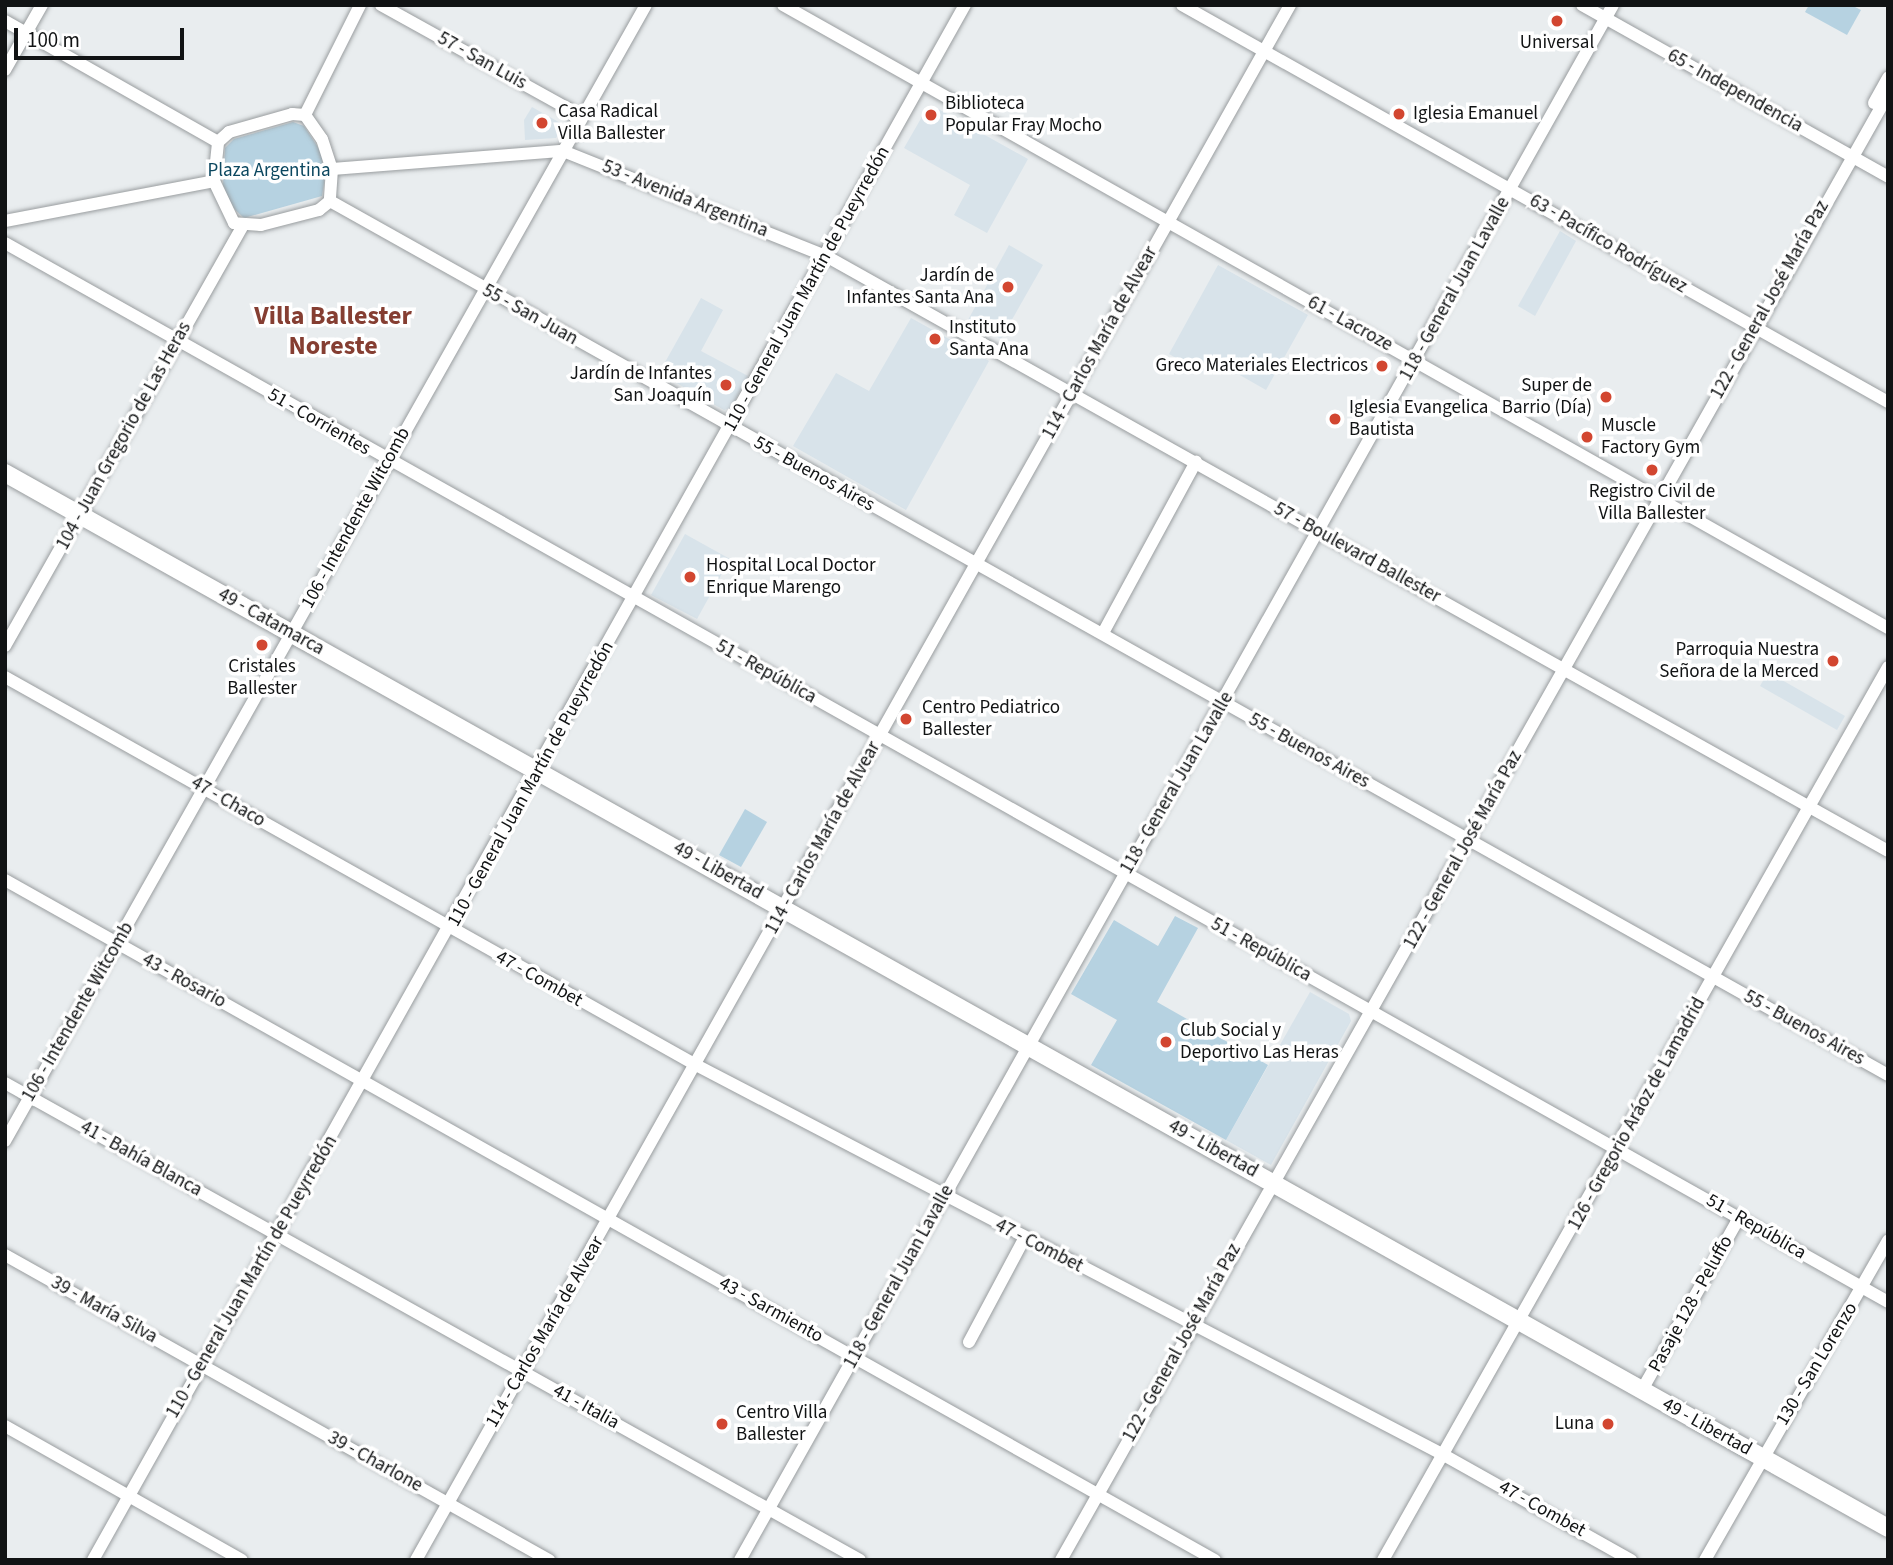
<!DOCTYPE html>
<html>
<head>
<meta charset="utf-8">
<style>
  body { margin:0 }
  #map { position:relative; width:1893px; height:1565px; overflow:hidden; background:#e9edef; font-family:"Source Sans 3",sans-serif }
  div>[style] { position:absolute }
  .built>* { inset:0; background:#d8e3ea }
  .green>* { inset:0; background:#b6d2e1 }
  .roads { filter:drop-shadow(0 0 2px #999d9f) drop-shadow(0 0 2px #999d9f) }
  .street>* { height:12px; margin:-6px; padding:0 6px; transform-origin:6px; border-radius:6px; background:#fff }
  .secondary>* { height:18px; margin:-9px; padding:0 9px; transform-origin:9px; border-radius:9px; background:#fff }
  .dots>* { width:19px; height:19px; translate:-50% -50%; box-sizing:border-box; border:4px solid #fff; border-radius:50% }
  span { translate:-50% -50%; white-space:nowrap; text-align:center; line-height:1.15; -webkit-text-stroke:7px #fff; paint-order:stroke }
  .poi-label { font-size:19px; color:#111314 }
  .left { translate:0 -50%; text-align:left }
  .right { translate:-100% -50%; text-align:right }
  .street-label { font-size:19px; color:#111314 }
  .park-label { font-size:19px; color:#0b475f }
  .district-label { font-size:26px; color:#853e32; font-weight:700 }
  .frame { position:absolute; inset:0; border:7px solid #111314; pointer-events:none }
  .scale { position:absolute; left:14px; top:28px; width:170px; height:32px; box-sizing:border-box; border:4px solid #111314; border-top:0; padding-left:9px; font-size:21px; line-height:24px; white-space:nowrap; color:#111314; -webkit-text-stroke:5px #fff; paint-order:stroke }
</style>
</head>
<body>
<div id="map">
  <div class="built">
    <div style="clip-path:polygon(933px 106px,1028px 159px,987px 233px,954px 215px,970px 185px,904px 148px,927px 108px)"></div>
    <div style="clip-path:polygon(532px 107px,564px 125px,556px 138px,525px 140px,524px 120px)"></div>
    <div style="clip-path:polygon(1560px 231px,1576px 241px,1535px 316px,1518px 306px)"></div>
    <div style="clip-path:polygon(1009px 245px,1043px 265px,1001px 339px,968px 320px)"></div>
    <div style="clip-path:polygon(1218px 265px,1308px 315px,1266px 390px,1210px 358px,1202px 373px,1169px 354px)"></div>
    <div style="clip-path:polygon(701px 298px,723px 310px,701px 351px,748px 376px,731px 408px,724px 410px,659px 373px)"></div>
    <div style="clip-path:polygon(911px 318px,989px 361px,906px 510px,793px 446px,836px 373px,869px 391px)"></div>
    <div style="clip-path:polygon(685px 534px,730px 559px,697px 619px,651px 595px)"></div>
    <div style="clip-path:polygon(1768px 672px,1845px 716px,1837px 730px,1760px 686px)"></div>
    <div style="clip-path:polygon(1310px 992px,1349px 1014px,1351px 1021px,1271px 1165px,1226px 1140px)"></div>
  </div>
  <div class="green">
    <div style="clip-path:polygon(1809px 5px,1851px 5px,1861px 10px,1847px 35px,1805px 12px)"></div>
    <div style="clip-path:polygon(293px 122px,304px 126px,321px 152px,325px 177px,322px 196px,244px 218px,232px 207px,223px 185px,225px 148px,234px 139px)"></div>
    <div style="clip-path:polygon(745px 809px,767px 822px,741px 867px,719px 855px)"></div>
    <div style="clip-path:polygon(1175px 916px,1198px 928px,1157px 1002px,1268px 1065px,1226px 1140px,1091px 1065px,1117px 1020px,1071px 994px,1114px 920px,1158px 946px)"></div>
  </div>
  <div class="roads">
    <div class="street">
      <div style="left:381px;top:5px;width:215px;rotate:29deg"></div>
      <div style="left:569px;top:109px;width:15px;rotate:53deg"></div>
      <div style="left:783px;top:5px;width:1269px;rotate:29.41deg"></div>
      <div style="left:1182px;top:5px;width:810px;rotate:29.35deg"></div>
      <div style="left:1582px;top:5px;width:351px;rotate:29.3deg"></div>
      <div style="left:5px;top:21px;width:245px;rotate:29.6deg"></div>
      <div style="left:5px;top:70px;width:75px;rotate:-60.4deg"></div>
      <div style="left:1874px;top:103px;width:29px;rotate:-61deg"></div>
      <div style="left:292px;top:114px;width:13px;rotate:4deg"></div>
      <div style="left:305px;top:115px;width:29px;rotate:55deg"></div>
      <div style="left:322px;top:139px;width:32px;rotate:72deg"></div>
      <div style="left:332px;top:169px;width:32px;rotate:94deg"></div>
      <div style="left:330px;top:201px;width:14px;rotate:141deg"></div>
      <div style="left:319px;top:210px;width:60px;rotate:165.5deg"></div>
      <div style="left:261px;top:225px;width:27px;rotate:-176deg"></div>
      <div style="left:234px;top:223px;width:47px;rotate:-115.5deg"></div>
      <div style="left:214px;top:181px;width:39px;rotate:-84deg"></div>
      <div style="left:218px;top:142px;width:15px;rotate:-42deg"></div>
      <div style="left:229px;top:132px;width:66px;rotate:-15.9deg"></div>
      <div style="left:305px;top:115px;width:123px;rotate:-63.4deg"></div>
      <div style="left:332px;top:169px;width:232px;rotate:-4.5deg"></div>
      <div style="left:563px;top:151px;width:283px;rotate:21.8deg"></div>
      <div style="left:826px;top:256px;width:1217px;rotate:29.26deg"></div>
      <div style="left:330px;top:201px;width:1786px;rotate:29.29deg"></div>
      <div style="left:5px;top:221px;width:213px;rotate:-10.8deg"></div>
      <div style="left:5px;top:243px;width:2160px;rotate:29.35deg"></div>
      <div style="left:1103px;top:633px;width:195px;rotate:-61.5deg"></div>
      <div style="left:5px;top:646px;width:481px;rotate:-60.5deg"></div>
      <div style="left:5px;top:677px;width:792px;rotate:29.31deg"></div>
      <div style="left:696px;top:1065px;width:841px;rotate:27.54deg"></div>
      <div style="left:1442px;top:1454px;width:217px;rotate:29.3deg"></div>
      <div style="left:5px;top:880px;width:1388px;rotate:29.34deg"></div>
      <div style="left:5px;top:1083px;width:979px;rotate:29.16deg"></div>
      <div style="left:5px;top:1141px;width:1304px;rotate:-60.57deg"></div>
      <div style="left:5px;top:1255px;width:624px;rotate:29.28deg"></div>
      <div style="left:969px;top:1342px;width:117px;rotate:-61.9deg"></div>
      <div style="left:1642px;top:1390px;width:197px;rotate:-60.6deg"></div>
      <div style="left:5px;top:1426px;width:272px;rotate:29.5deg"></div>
      <div style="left:93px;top:1560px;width:1783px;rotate:-60.72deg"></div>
      <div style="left:416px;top:1560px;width:1784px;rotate:-60.66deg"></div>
      <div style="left:740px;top:1560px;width:1783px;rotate:-60.69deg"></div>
      <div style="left:1061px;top:1560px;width:1682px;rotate:-60.56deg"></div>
      <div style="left:1383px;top:1560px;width:1026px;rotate:-60.51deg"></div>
      <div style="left:1705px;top:1560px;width:368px;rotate:-60.2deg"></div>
    </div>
    <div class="secondary">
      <div style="left:5px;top:473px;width:2158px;rotate:29.26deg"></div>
    </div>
  </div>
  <div class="dots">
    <div style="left:1557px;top:21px;background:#d24630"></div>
    <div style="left:1399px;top:114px;background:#d24630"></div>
    <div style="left:931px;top:115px;background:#d24630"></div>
    <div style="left:542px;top:123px;background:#d24630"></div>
    <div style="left:1008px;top:287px;background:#d24630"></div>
    <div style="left:935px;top:339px;background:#d24630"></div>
    <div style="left:1382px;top:366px;background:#d24630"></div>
    <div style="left:726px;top:385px;background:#d24630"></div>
    <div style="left:1606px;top:397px;background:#d24630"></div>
    <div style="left:1335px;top:419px;background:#d24630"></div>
    <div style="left:1587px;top:437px;background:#d24630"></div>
    <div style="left:1652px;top:470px;background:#d24630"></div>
    <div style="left:690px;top:577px;background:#d24630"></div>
    <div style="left:262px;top:645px;background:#d24630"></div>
    <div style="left:1833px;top:661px;background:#d24630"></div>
    <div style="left:906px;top:719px;background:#d24630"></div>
    <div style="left:1166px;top:1042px;background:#d24630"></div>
    <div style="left:722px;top:1424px;background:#d24630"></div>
    <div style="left:1608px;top:1424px;background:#d24630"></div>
  </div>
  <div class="poi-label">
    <span style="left:1557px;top:43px">Universal</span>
    <span class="left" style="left:945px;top:115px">Biblioteca<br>Popular Fray Mocho</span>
    <span class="left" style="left:558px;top:123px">Casa Radical<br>Villa Ballester</span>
    <span class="left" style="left:1413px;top:114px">Iglesia Emanuel</span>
    <span class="right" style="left:994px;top:287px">Jardín de<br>Infantes Santa Ana</span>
    <span class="left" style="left:949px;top:339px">Instituto<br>Santa Ana</span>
    <span class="right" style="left:1368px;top:366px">Greco Materiales Electricos</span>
    <span class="right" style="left:712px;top:385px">Jardín de Infantes<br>San Joaquín</span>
    <span class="right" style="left:1592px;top:397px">Super de<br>Barrio (Día)</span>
    <span class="left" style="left:1349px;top:419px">Iglesia Evangelica<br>Bautista</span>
    <span class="left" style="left:1601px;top:437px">Muscle<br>Factory Gym</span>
    <span style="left:1652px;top:503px">Registro Civil de<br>Villa Ballester</span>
    <span class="left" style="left:706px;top:577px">Hospital Local Doctor<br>Enrique Marengo</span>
    <span class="right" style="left:1819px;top:661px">Parroquia Nuestra<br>Señora de la Merced</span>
    <span style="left:262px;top:678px">Cristales<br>Ballester</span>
    <span class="left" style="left:922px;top:719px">Centro Pediatrico<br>Ballester</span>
    <span class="left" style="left:1180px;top:1042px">Club Social y<br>Deportivo Las Heras</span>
    <span class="left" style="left:736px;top:1424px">Centro Villa<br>Ballester</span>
    <span class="right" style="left:1594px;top:1424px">Luna</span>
  </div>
  <div class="street-label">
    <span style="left:482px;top:61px;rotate:29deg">57 - San Luis</span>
    <span style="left:1735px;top:91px;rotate:29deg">65 - Independencia</span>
    <span style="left:685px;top:199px;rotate:22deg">53 - Avenida Argentina</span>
    <span style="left:1608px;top:244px;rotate:30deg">63 - Pacífico Rodríguez</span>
    <span style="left:807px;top:289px;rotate:-61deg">110 - General Juan Martín de Pueyrredón</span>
    <span style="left:1455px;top:289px;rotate:-61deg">118 - General Juan Lavalle</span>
    <span style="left:1770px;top:300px;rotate:-61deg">122 - General José María Paz</span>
    <span style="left:530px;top:315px;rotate:29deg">55 - San Juan</span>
    <span style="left:1350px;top:324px;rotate:29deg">61 - Lacroze</span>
    <span style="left:1100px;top:343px;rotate:-61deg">114 - Carlos María de Alvear</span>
    <span style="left:319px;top:422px;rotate:30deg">51 - Corrientes</span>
    <span style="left:124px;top:436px;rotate:-61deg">104 - Juan Gregorio de Las Heras</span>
    <span style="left:814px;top:474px;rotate:29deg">55 - Buenos Aires</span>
    <span style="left:356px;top:518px;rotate:-61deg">106 - Intendente Witcomb</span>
    <span style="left:1357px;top:553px;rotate:29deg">57 - Boulevard Ballester</span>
    <span style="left:271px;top:622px;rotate:29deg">49 - Catamarca</span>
    <span style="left:766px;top:672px;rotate:29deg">51 - República</span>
    <span style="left:1309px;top:751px;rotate:29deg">55 - Buenos Aires</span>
    <span style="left:1177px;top:783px;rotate:-60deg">118 - General Juan Lavalle</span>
    <span style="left:531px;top:784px;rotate:-61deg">110 - General Juan Martín de Pueyrredón</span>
    <span style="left:228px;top:802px;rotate:30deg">47 - Chaco</span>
    <span style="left:823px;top:838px;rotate:-61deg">114 - Carlos María de Alvear</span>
    <span style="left:1463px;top:850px;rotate:-61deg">122 - General José María Paz</span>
    <span style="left:718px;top:871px;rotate:29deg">49 - Libertad</span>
    <span style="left:1261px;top:950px;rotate:29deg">51 - República</span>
    <span style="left:539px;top:979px;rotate:29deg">47 - Combet</span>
    <span style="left:184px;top:981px;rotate:29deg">43 - Rosario</span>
    <span style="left:78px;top:1012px;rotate:-60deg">106 - Intendente Witcomb</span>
    <span style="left:1804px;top:1028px;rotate:29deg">55 - Buenos Aires</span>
    <span style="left:1637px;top:1114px;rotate:-61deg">126 - Gregorio Aráoz de Lamadrid</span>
    <span style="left:1213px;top:1149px;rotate:29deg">49 - Libertad</span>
    <span style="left:141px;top:1159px;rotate:29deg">41 - Bahía Blanca</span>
    <span style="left:1756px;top:1227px;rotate:30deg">51 - República</span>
    <span style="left:1039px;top:1246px;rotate:27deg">47 - Combet</span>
    <span style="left:252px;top:1277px;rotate:-60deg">110 - General Juan Martín de Pueyrredón</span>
    <span style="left:899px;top:1277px;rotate:-61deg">118 - General Juan Lavalle</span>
    <span style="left:1691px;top:1304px;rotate:-61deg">Pasaje 128 - Peluffo</span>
    <span style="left:104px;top:1310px;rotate:29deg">39 - María Silva</span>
    <span style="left:771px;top:1310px;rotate:29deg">43 - Sarmiento</span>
    <span style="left:545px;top:1332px;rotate:-60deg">114 - Carlos María de Alvear</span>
    <span style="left:1182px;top:1343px;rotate:-61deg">122 - General José María Paz</span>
    <span style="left:1817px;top:1364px;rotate:-59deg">130 - San Lorenzo</span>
    <span style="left:586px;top:1407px;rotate:29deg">41 - Italia</span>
    <span style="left:1707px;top:1427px;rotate:29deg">49 - Libertad</span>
    <span style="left:375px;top:1462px;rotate:29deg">39 - Charlone</span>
    <span style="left:1542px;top:1509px;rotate:29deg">47 - Combet</span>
  </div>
  <div class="park-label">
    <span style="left:269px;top:171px">Plaza Argentina</span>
  </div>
  <div class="district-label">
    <span style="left:333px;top:331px">Villa Ballester<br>Noreste</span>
  </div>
  <div class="frame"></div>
  <div class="scale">100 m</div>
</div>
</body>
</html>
